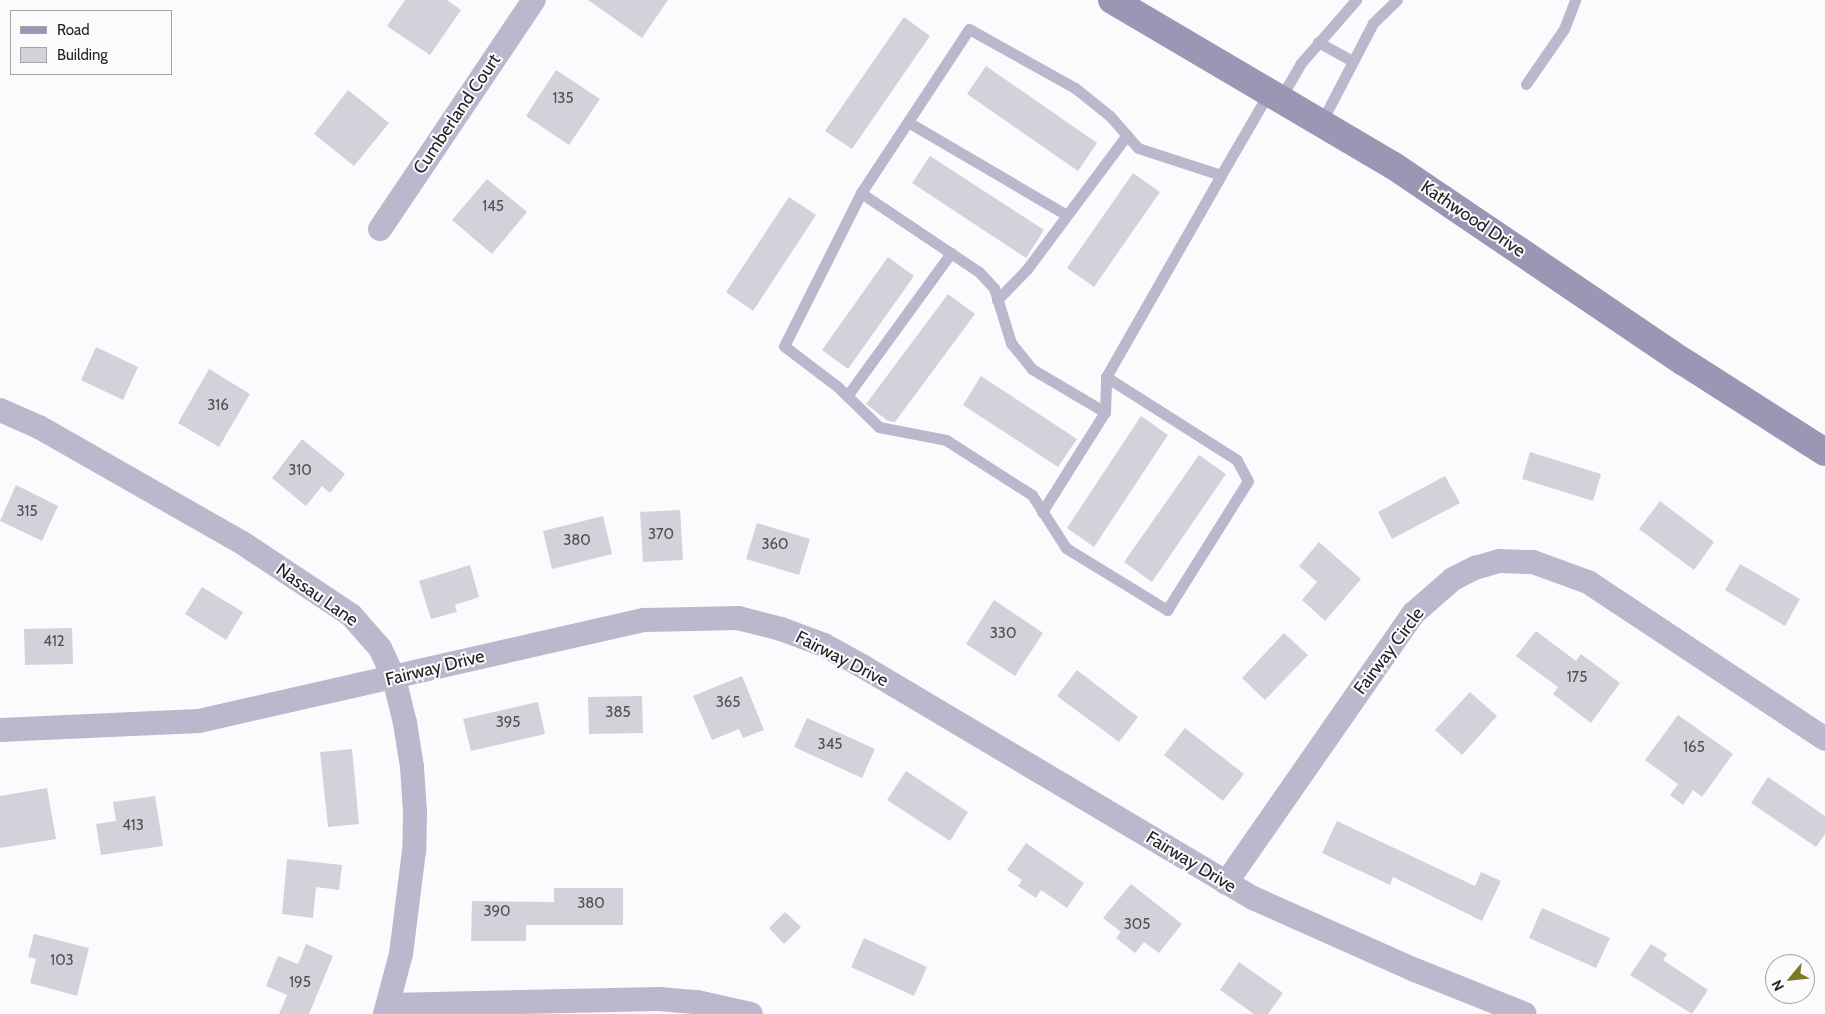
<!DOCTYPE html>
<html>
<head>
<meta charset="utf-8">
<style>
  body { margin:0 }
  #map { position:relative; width:1825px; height:1014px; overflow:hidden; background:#fbfbfe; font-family:Cabin,sans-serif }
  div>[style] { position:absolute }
  .building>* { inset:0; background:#d3d2da }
  .lane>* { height:11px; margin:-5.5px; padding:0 5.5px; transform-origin:5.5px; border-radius:5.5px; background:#bab8cc }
  .street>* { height:24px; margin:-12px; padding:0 12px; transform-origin:12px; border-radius:12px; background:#bab8cc }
  .secondary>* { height:28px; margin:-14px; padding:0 14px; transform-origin:14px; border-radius:14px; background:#9a97b4 }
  span { translate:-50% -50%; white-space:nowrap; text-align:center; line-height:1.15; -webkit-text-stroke:4px #fbfbfe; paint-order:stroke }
  .number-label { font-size:15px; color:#505054 }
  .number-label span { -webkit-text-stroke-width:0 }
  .street-label { font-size:18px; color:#242427 }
  .legend { position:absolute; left:10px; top:10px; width:162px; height:65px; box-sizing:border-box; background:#fbfbfe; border:1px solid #a5a5a8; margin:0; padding:6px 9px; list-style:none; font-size:15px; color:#242427 }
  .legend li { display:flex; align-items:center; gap:10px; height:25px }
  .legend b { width:25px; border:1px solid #a5a5a8 }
  .north { position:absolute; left:1765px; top:954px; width:50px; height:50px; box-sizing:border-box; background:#fbfbfe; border:1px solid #a5a5a8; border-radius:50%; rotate:242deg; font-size:14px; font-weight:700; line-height:20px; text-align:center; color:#242427 }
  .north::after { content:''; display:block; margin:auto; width:18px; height:22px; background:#797a21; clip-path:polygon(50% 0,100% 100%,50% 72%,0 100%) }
</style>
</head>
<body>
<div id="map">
  <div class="building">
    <div style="clip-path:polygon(405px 0,447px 0,461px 10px,430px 55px,387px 26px)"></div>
    <div style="clip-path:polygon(588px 0,668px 0,642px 38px)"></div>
    <div style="clip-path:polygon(904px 17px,930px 36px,852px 149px,825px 131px)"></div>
    <div style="clip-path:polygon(986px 66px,1097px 143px,1078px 171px,967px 94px)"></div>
    <div style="clip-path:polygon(556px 70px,600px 99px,569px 145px,526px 116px)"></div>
    <div style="clip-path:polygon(348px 90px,389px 123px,354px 166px,314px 134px)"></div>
    <div style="clip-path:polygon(930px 156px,1044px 230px,1026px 258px,912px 183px)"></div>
    <div style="clip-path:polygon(1133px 173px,1160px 192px,1094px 287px,1067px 268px)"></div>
    <div style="clip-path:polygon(487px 179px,527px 212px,492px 254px,452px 220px)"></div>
    <div style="clip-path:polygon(789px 197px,816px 215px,753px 311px,726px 292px)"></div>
    <div style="clip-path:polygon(888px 257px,914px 276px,848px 369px,822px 350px)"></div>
    <div style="clip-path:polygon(948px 294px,975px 314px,895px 422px,888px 421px,866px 404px)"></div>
    <div style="clip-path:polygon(96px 347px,138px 367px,123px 400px,81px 380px)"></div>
    <div style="clip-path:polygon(209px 369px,250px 394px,219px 447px,178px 423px)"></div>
    <div style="clip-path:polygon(981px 376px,1077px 439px,1058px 467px,963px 405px)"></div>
    <div style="clip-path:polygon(1141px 416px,1168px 435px,1094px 547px,1067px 528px)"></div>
    <div style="clip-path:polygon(302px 439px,345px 474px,330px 493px,322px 486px,306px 506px,272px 478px)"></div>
    <div style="clip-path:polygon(1530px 452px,1601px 474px,1593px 501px,1522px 479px)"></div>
    <div style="clip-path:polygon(1199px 455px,1226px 474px,1152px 582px,1124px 562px)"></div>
    <div style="clip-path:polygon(1445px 476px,1460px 503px,1392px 539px,1378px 512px)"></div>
    <div style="clip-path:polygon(16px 485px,58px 506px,42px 541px,0 521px)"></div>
    <div style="clip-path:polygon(1660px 501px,1714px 542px,1694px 570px,1639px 529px)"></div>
    <div style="clip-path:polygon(680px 510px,683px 560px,643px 562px,640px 512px)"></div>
    <div style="clip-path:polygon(603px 516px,612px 554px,552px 569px,543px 531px)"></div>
    <div style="clip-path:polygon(757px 523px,810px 539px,799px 575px,746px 559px)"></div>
    <div style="clip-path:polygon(1319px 542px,1361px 579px,1325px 621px,1302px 600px,1317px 582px,1299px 566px)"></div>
    <div style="clip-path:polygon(1740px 564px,1800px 599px,1785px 626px,1725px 590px)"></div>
    <div style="clip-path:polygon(470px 565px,479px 597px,455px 605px,457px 612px,431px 619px,419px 581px)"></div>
    <div style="clip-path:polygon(202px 587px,243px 612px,226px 640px,185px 614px)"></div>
    <div style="clip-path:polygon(994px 600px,1043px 633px,1015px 676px,966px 644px)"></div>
    <div style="clip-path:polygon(72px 628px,73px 664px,25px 665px,24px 629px)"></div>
    <div style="clip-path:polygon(1536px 631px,1576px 661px,1581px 654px,1620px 683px,1591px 723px,1553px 694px,1558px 687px,1516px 656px)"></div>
    <div style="clip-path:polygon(1284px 633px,1308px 655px,1265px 700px,1242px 678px)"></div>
    <div style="clip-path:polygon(1077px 670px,1138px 717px,1119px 742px,1057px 696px)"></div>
    <div style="clip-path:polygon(742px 676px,764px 730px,743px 738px,739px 729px,712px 740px,693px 696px)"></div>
    <div style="clip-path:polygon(1470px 692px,1497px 716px,1462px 755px,1435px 730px)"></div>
    <div style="clip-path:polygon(642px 696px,643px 733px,589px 734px,588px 697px)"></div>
    <div style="clip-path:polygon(538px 702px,545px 734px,471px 751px,463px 719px)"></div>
    <div style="clip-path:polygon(1678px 715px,1733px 754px,1702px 797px,1693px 790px,1683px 805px,1670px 795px,1678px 784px,1645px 760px)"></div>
    <div style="clip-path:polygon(807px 718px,875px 749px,862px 778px,794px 747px)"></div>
    <div style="clip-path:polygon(1185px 728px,1244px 774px,1223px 801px,1164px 755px)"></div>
    <div style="clip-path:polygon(352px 749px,359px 824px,328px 827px,320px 752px)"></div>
    <div style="clip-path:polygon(906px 771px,968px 812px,950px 841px,887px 800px)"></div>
    <div style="clip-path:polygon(1768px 777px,1825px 816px,1825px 834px,1816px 847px,1751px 803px)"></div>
    <div style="clip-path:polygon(47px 788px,56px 839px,0 848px,0 796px)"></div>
    <div style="clip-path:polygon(155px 796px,163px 846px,101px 855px,96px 824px,116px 821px,113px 802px)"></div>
    <div style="clip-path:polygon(1337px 821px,1475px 886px,1481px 872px,1501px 881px,1482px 921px,1393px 877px,1390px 885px,1322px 853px)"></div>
    <div style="clip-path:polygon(1026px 843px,1084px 883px,1067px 908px,1041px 890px,1036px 898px,1018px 886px,1022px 880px,1007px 870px)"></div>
    <div style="clip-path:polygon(287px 859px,342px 865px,339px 890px,316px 887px,313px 918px,282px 914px)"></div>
    <div style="clip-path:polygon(1131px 884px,1182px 924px,1159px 953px,1144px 942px,1135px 953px,1116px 938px,1121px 932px,1103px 918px)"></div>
    <div style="clip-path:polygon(554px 888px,623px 888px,623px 925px,526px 925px,526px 941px,471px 941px,472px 901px,554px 902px)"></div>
    <div style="clip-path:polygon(1542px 908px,1610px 938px,1596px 968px,1529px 938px)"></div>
    <div style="clip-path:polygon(785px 912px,801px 927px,784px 944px,769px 928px)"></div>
    <div style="clip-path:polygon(34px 934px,89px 948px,77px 996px,30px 983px,36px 959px,28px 957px)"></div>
    <div style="clip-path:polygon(864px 938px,927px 967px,914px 996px,851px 967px)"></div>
    <div style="clip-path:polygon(306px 944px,333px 956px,309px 1014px,279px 1014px,287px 995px,266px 986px,278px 956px,298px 964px)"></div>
    <div style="clip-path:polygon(1651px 944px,1667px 954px,1663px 960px,1708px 990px,1692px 1014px,1630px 975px)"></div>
    <div style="clip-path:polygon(1239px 962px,1283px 993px,1268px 1014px,1254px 1014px,1220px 990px)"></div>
  </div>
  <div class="lane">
    <div style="left:1318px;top:42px;width:38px;rotate:29deg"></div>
    <div style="left:1526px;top:84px;width:67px;rotate:-55.4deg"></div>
    <div style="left:1564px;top:29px;width:31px;rotate:-69deg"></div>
    <div style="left:1280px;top:99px;width:42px;rotate:-59.7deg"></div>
    <div style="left:1301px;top:63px;width:84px;rotate:-48.9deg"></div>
    <div style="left:908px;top:122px;width:182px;rotate:30.4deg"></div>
    <div style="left:1321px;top:123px;width:113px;rotate:-62.5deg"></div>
    <div style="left:1373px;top:23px;width:33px;rotate:-44deg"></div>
    <div style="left:1221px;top:175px;width:87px;rotate:-162deg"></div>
    <div style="left:1138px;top:148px;width:43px;rotate:-131.2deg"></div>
    <div style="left:1110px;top:116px;width:45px;rotate:-141.3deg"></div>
    <div style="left:1075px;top:88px;width:121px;rotate:-150.9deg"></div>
    <div style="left:969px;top:29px;width:196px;rotate:123.4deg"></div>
    <div style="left:861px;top:193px;width:142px;rotate:33.8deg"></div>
    <div style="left:979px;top:272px;width:22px;rotate:47deg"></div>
    <div style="left:994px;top:288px;width:58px;rotate:72.8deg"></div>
    <div style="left:1011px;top:343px;width:33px;rotate:51deg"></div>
    <div style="left:1032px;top:369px;width:85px;rotate:30.5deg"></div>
    <div style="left:1105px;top:412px;width:35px;rotate:-88deg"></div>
    <div style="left:1106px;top:377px;width:232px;rotate:-60.3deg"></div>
    <div style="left:1221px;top:175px;width:94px;rotate:-59.9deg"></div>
    <div style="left:861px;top:193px;width:171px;rotate:116.7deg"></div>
    <div style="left:784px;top:346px;width:68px;rotate:37.2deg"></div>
    <div style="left:838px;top:387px;width:57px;rotate:44.3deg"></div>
    <div style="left:879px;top:427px;width:68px;rotate:11deg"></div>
    <div style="left:946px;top:440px;width:102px;rotate:32.6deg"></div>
    <div style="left:1032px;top:495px;width:63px;rotate:57.3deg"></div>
    <div style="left:1066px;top:548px;width:119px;rotate:31.5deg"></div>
    <div style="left:1167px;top:610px;width:152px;rotate:-57.9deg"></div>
    <div style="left:1248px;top:481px;width:24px;rotate:-118deg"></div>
    <div style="left:1237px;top:460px;width:155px;rotate:-147.6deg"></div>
    <div style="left:997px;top:300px;width:43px;rotate:-45.9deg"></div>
    <div style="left:1027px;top:269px;width:167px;rotate:-53.3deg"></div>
    <div style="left:847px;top:396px;width:177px;rotate:-54deg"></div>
    <div style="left:1042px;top:512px;width:118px;rotate:-57.8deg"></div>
  </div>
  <div class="street">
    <div style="left:380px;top:229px;width:276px;rotate:-56.1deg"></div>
    <div style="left:0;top:410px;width:43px;rotate:23.6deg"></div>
    <div style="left:39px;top:427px;width:236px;rotate:29.7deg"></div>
    <div style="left:244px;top:544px;width:128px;rotate:33.6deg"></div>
    <div style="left:351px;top:615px;width:44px;rotate:48.7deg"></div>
    <div style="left:380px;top:648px;width:33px;rotate:65deg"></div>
    <div style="left:394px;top:678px;width:46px;rotate:76.3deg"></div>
    <div style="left:405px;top:723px;width:45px;rotate:81deg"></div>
    <div style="left:412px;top:767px;width:45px;rotate:86.2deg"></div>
    <div style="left:415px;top:812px;width:39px;rotate:91deg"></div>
    <div style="left:414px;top:851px;width:104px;rotate:97.2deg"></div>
    <div style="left:401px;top:954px;width:62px;rotate:104.9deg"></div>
    <div style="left:0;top:730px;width:199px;rotate:-2.6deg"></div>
    <div style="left:199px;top:721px;width:457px;rotate:-12.8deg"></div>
    <div style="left:645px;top:620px;width:93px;rotate:-1.2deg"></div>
    <div style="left:738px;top:618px;width:44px;rotate:14.3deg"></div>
    <div style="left:781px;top:629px;width:46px;rotate:20.4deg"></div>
    <div style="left:824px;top:645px;width:43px;rotate:28.9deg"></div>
    <div style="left:862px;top:666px;width:455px;rotate:30.7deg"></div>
    <div style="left:1253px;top:898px;width:177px;rotate:24deg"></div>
    <div style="left:1415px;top:970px;width:118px;rotate:21.8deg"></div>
    <div style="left:1226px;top:883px;width:329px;rotate:-55.2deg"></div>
    <div style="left:1414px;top:613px;width:52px;rotate:-41.1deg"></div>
    <div style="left:1453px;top:579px;width:25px;rotate:-27deg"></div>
    <div style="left:1475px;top:568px;width:26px;rotate:-16deg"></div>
    <div style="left:1500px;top:561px;width:33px;rotate:2deg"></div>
    <div style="left:1533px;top:562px;width:59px;rotate:20deg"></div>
    <div style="left:1588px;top:582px;width:284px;rotate:33.5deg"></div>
    <div style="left:390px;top:1005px;width:269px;rotate:-1.3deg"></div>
    <div style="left:659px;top:999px;width:38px;rotate:5deg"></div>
    <div style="left:697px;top:1002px;width:55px;rotate:12.5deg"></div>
  </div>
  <div class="secondary">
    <div style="left:1112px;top:0;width:327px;rotate:30.5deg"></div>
    <div style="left:1394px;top:166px;width:350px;rotate:34.1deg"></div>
    <div style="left:1684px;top:362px;width:167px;rotate:32.6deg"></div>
  </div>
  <div class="number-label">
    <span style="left:563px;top:99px">135</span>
    <span style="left:493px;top:207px">145</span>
    <span style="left:218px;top:406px">316</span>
    <span style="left:300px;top:471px">310</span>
    <span style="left:27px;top:512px">315</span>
    <span style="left:661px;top:535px">370</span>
    <span style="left:577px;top:541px">380</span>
    <span style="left:775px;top:545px">360</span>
    <span style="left:1003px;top:634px">330</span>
    <span style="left:54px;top:642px">412</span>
    <span style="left:1577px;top:678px">175</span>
    <span style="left:728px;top:703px">365</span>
    <span style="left:618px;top:713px">385</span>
    <span style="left:508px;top:723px">395</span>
    <span style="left:830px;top:745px">345</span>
    <span style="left:1694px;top:748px">165</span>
    <span style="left:133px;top:826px">413</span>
    <span style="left:591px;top:904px">380</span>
    <span style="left:497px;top:912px">390</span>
    <span style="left:1137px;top:925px">305</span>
    <span style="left:62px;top:961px">103</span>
    <span style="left:300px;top:983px">195</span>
  </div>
  <div class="street-label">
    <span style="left:457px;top:114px;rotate:-56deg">Cumberland Court</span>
    <span style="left:1473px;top:219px;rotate:34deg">Kathwood Drive</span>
    <span style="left:317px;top:595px;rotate:35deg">Nassau Lane</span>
    <span style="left:1389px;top:651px;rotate:-53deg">Fairway Circle</span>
    <span style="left:842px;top:659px;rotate:27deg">Fairway Drive</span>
    <span style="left:435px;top:668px;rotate:-14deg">Fairway Drive</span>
    <span style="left:1191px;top:862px;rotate:31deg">Fairway Drive</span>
  </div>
  <ul class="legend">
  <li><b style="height:6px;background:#9a97b4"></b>Road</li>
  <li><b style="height:14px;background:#d3d2da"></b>Building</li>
  </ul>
  <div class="north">N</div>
</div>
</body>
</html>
